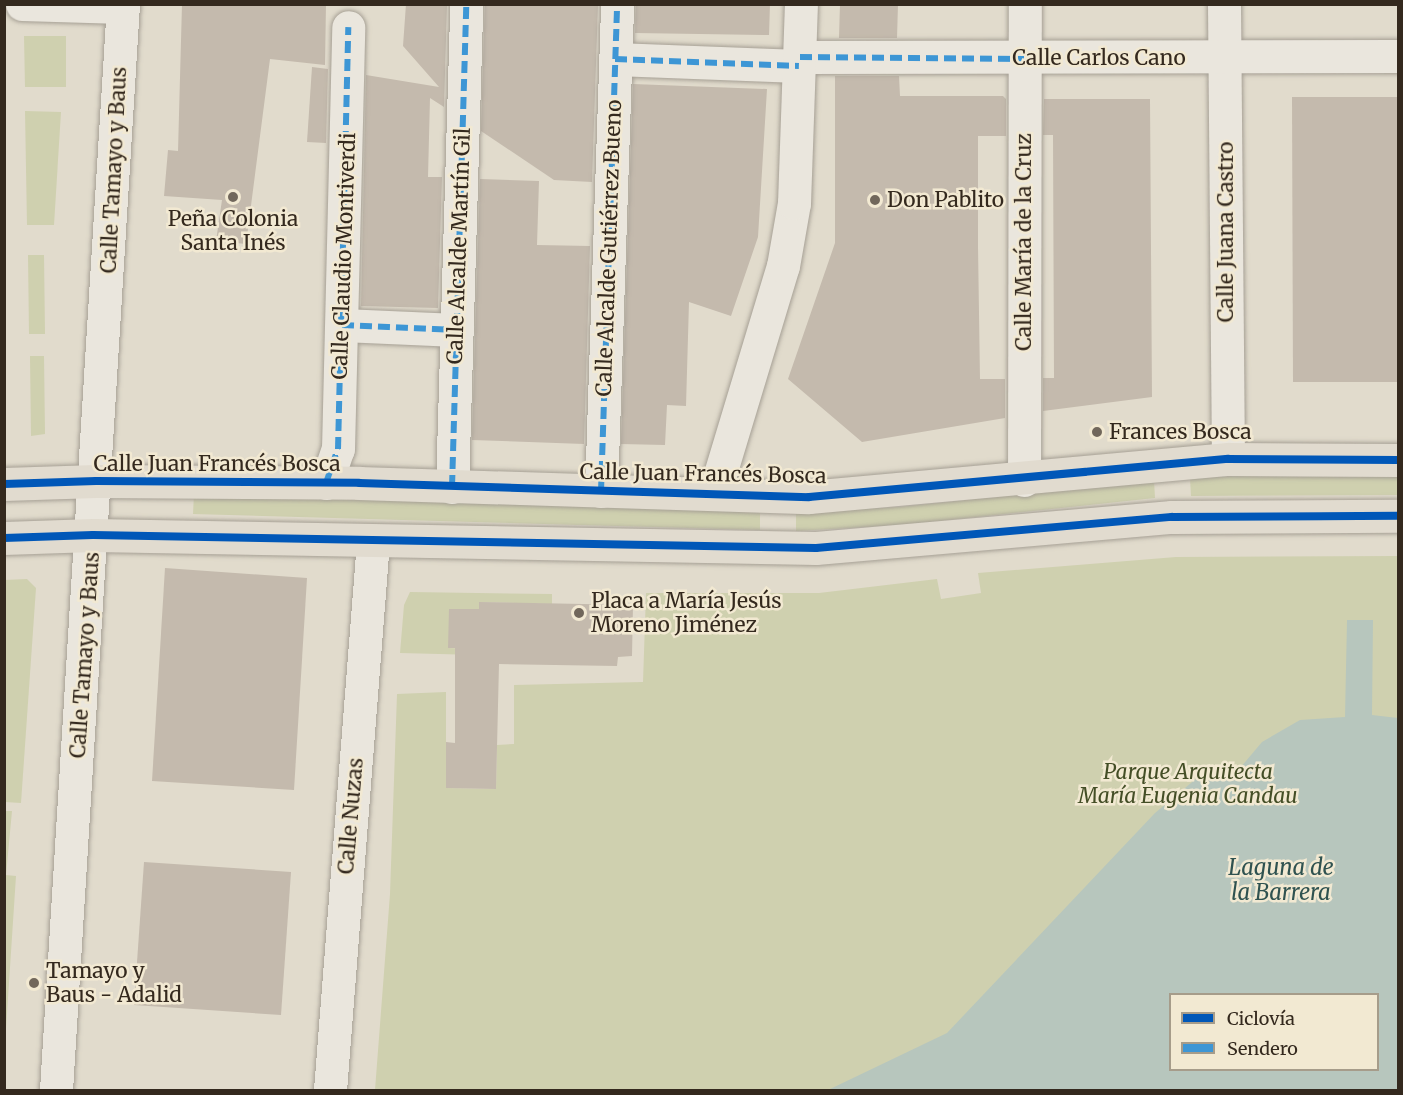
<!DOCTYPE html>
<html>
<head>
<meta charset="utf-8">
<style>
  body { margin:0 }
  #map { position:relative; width:1403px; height:1095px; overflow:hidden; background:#e1dbcc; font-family:Merriweather,serif }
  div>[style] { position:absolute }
  .green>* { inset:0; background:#cfd0af }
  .water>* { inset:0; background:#b7c6bd }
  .building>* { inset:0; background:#c4baad }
  .roads { filter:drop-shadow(0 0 2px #a6a095) drop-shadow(0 0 2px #a6a095) }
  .street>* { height:33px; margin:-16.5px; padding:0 16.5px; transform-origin:16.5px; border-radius:16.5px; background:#eae6dd }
  .primary>* { height:33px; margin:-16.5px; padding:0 16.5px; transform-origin:16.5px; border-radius:16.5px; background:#e1dbcf }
  .quiet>* { height:6px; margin-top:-3px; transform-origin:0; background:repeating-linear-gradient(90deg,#3d96d5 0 12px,transparent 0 18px) }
  .cycleway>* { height:8px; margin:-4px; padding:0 4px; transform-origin:4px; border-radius:4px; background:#0057b8 }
  .dots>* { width:16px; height:16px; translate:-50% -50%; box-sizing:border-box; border:3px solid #f2e9d2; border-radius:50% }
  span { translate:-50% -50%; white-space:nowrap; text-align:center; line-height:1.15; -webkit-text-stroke:5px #f2e9d2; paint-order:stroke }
  .street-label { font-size:21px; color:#34291e }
  .poi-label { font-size:21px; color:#34291e }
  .left { translate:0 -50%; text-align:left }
  .park-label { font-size:21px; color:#444e26; font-style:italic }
  .water-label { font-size:22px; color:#2f5250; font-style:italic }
  .frame { position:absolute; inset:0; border:6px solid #34291e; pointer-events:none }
  .legend { position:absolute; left:1169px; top:993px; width:210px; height:78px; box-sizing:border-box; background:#f2e9d2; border:2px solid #a69c8a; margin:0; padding:8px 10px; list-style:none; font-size:18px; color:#34291e }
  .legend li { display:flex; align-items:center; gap:12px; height:30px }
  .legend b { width:30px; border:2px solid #a69c8a }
</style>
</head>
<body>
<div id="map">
  <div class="green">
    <div style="clip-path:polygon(24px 36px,66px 36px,66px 87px,25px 87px)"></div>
    <div style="clip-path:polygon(25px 111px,61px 112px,54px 225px,27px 225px)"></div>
    <div style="clip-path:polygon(28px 255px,44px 255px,45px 334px,29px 334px)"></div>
    <div style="clip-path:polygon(30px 356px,44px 356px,45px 434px,31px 436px)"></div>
    <div style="clip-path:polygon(1305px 473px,1398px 476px,1398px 495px,1191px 496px,1190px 478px)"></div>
    <div style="clip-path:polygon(1154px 480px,1155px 498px,902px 525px,796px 531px,796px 512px,899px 507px)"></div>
    <div style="clip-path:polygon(194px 494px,760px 512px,760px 530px,193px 514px)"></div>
    <div style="clip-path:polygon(evenodd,1398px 556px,1398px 1090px,375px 1090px,390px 894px,397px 694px,446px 692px,446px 788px,496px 789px,497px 745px,514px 744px,514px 685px,643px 682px,646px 593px,819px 593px,937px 579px,941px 599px,981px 593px,978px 573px,1176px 557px,1398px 556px,1170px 994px,1378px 994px,1378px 1070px,1170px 1070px,1170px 994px)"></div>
    <div style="clip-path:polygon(27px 579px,36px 588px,21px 803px,5px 802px,4px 580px)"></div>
    <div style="clip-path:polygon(410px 592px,552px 594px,552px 604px,479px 602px,479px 609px,449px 609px,449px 648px,478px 649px,478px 655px,400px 653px,404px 605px)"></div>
    <div style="clip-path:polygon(5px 811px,12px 811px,6px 875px,16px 876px,5px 1044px)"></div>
  </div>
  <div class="water">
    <div style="clip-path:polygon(evenodd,1347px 620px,1373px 620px,1372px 715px,1398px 718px,1398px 1090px,828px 1090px,947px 1033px,1155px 813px,1197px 778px,1235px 774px,1262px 742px,1300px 720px,1345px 717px,1347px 620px,1170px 994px,1378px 994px,1378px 1070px,1170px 1070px,1170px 994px)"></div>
  </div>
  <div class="building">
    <div style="clip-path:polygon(182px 4px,326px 4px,325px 65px,270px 59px,246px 244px,216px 241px,222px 200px,164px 196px,168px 150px,178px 151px)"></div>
    <div style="clip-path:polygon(406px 4px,447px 4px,444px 107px,430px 98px,428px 177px,442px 177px,438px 308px,361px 306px,366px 75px,439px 87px,403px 46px)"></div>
    <div style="clip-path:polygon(485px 4px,598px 4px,592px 182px,554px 180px,481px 131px)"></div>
    <div style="clip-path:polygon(636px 4px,770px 4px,769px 35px,635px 33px)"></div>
    <div style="clip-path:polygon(840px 4px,898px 4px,897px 38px,839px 38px)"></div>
    <div style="clip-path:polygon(312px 67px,328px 69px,326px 143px,307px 142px)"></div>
    <div style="clip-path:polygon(835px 76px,899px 76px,900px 96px,1003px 96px,1006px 99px,1006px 136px,978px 136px,978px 246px,980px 379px,1005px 379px,1005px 418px,862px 442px,788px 379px,835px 243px)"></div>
    <div style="clip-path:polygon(633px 84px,767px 89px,758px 237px,731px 316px,689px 302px,686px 406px,667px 405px,665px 445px,621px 444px)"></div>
    <div style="clip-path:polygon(1292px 97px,1398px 97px,1398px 382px,1293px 382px)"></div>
    <div style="clip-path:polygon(1044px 99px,1150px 99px,1152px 397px,1043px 411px,1043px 378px,1054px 378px,1053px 135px,1043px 135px)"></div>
    <div style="clip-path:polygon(480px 179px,539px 181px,537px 245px,590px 246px,584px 444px,472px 440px)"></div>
    <div style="clip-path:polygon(165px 568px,307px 578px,294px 790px,152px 781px)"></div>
    <div style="clip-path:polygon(479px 602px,633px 605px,632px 656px,618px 657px,617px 666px,499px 664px,496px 789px,446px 788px,446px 742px,455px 743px,455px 648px,448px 648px,449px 609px,479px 609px)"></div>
    <div style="clip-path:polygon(144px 862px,291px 872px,281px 1015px,134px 1005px)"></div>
  </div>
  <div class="roads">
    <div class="street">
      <div style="left:22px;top:4px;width:100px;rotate:1.7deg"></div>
      <div style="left:1224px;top:4px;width:455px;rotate:89.5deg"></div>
      <div style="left:800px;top:57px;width:598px;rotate:-0.1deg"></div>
      <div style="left:615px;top:59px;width:184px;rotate:2.2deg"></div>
      <div style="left:342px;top:325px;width:115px;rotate:2.5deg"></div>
      <div style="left:1024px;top:480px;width:476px;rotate:-89.9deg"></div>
      <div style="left:326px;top:483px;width:36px;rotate:-71deg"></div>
      <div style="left:338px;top:449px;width:422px;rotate:-88.6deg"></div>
      <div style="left:452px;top:487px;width:483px;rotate:-88.3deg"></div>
      <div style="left:601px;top:491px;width:487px;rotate:-88.1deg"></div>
      <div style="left:714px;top:494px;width:238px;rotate:-73.2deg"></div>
      <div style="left:783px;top:266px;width:64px;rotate:-80.1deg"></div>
      <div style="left:794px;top:203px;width:199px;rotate:-88deg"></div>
      <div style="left:56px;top:1090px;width:1088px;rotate:-86.47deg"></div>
      <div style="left:330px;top:1090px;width:551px;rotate:-85.52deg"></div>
    </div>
    <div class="primary">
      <div style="left:4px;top:484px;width:92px;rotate:-1.9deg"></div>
      <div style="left:96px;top:481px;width:263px;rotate:0.4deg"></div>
      <div style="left:359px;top:483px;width:450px;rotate:1.8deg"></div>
      <div style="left:809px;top:497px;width:421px;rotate:-5.2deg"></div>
      <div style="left:1228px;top:459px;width:170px;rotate:0.3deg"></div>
      <div style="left:4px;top:538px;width:89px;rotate:-1.9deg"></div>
      <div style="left:93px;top:535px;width:723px;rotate:1.03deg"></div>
      <div style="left:816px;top:548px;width:357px;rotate:-5deg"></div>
      <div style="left:1172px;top:517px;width:226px;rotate:-0.3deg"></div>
    </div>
  </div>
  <div class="quiet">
    <div style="left:800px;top:57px;width:224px;rotate:0.5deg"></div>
    <div style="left:615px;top:59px;width:184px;rotate:2.2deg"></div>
    <div style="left:342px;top:325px;width:115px;rotate:2.5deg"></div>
    <div style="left:326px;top:483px;width:36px;rotate:-71deg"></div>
    <div style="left:338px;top:449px;width:422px;rotate:-88.6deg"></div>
    <div style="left:452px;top:487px;width:483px;rotate:-88.3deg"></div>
    <div style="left:601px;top:491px;width:487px;rotate:-88.1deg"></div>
  </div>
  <div class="cycleway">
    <div style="left:4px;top:484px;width:92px;rotate:-1.9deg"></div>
    <div style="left:96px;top:481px;width:263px;rotate:0.4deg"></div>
    <div style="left:359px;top:483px;width:450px;rotate:1.8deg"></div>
    <div style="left:809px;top:497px;width:421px;rotate:-5.2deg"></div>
    <div style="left:1228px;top:459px;width:170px;rotate:0.3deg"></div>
    <div style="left:4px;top:538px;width:89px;rotate:-1.9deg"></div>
    <div style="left:93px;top:535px;width:723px;rotate:1.03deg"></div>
    <div style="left:816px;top:548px;width:357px;rotate:-5deg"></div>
    <div style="left:1172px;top:517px;width:226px;rotate:-0.3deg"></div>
  </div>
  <div class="dots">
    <div style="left:233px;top:197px;background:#71675b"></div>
    <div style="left:875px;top:200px;background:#71675b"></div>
    <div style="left:1097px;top:432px;background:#71675b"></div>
    <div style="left:579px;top:613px;background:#71675b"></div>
    <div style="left:34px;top:983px;background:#71675b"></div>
  </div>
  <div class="street-label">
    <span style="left:1099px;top:58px">Calle Carlos Cano</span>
    <span style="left:114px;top:170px;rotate:-87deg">Calle Tamayo y Baus</span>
    <span style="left:1226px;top:232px;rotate:-90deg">Calle Juana Castro</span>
    <span style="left:1024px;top:242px;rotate:-90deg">Calle María de la Cruz</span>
    <span style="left:459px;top:246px;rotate:-88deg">Calle Alcalde Martín Gil</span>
    <span style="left:609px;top:248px;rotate:-88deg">Calle Alcalde Gutiérrez Bueno</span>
    <span style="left:344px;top:256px;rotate:-88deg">Calle Claudio Montiverdi</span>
    <span style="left:217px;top:464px">Calle Juan Francés Bosca</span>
    <span style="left:703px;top:474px;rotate:1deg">Calle Juan Francés Bosca</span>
    <span style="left:85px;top:655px;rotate:-86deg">Calle Tamayo y Baus</span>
    <span style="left:351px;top:816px;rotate:-85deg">Calle Nuzas</span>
  </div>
  <div class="poi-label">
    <span class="left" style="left:887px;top:200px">Don Pablito</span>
    <span style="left:233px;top:231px">Peña Colonia<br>Santa Inés</span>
    <span class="left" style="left:1109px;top:432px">Frances Bosca</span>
    <span class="left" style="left:591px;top:613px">Placa a María Jesús<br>Moreno Jiménez</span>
    <span class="left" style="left:46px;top:983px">Tamayo y<br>Baus - Adalid</span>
  </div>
  <div class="park-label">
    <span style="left:1188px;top:784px">Parque Arquitecta<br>María Eugenia Candau</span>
  </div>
  <div class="water-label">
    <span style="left:1281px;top:880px">Laguna de<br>la Barrera</span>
  </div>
  <div class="frame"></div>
  <ul class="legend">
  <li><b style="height:8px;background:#0057b8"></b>Ciclovía</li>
  <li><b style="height:8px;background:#3d96d5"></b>Sendero</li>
  </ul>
</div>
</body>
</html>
